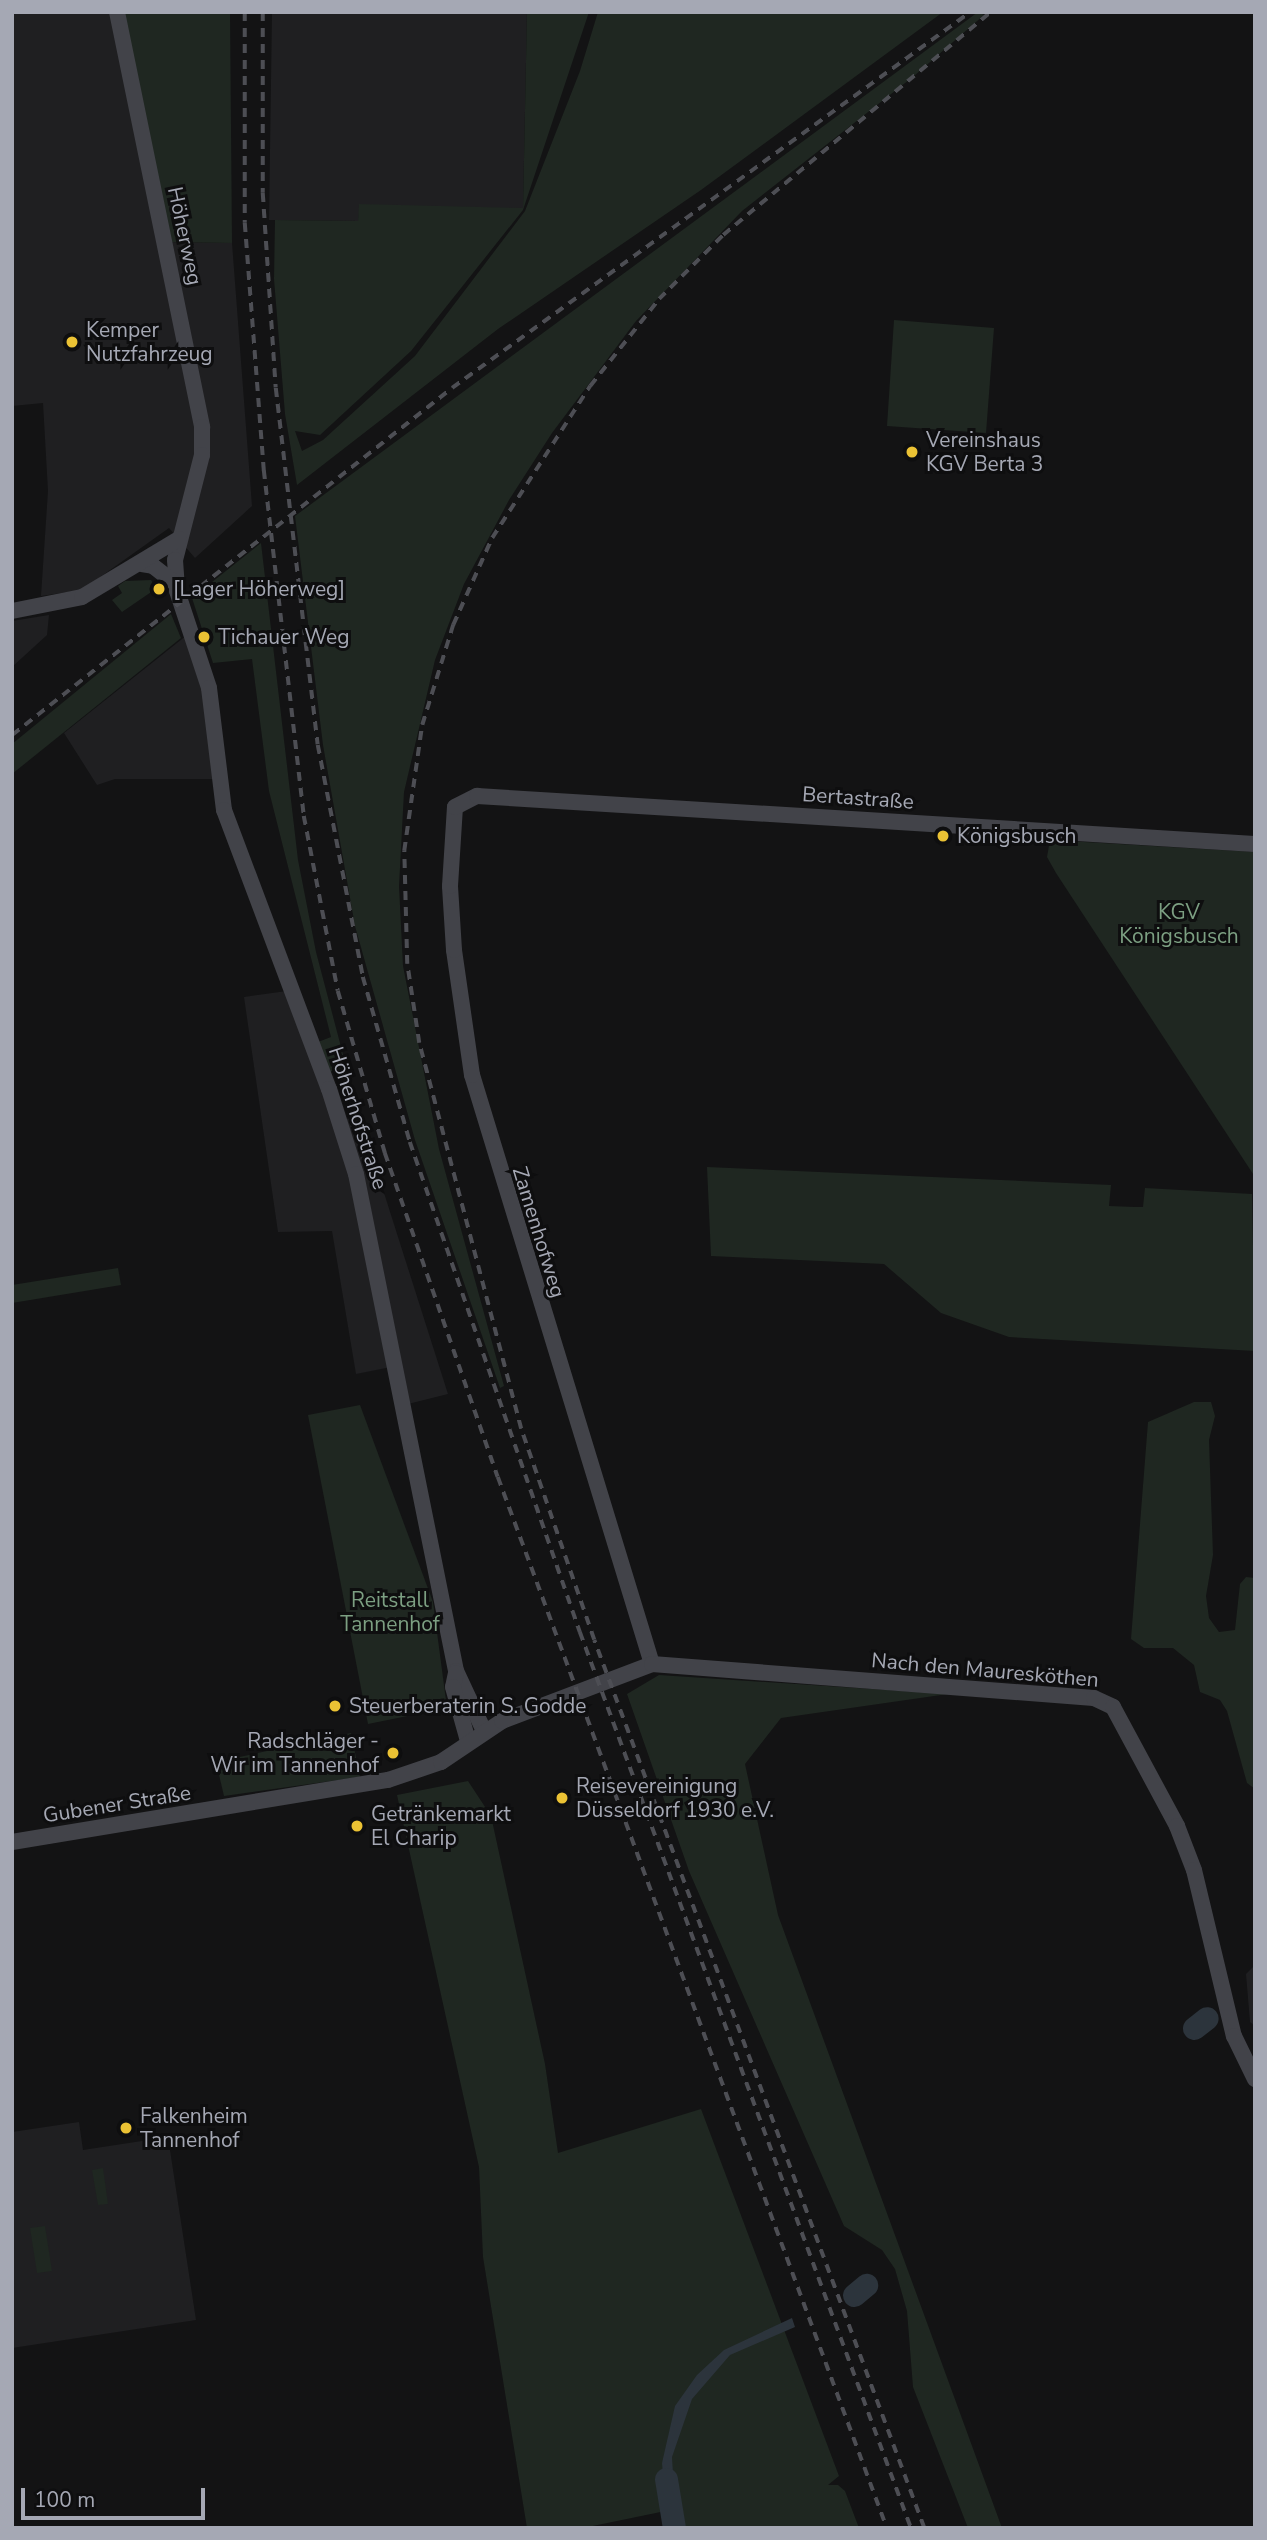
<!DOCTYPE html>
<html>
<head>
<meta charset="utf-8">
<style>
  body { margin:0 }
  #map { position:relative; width:1267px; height:2540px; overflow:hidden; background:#131314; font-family:"Nunito Sans",sans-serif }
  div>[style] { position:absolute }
  .built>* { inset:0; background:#1f1f21 }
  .green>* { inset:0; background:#1f2721 }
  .water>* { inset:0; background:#2c343c }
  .river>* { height:23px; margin:-11.5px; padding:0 11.5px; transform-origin:11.5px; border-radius:11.5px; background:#2c343c }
  .secondary>* { height:16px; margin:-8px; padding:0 8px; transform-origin:8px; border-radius:8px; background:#424349 }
  .rail>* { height:3.5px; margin-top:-1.75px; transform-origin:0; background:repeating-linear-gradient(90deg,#4d4e54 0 9px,transparent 0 16px) }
  .dots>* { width:19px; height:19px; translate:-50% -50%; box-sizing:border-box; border:4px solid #0e0e0f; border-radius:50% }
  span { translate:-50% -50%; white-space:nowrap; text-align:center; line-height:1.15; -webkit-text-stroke:6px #0e0e0f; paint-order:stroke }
  .street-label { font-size:21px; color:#a5a8b4 }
  .poi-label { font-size:21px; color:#a5a8b4 }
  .left { translate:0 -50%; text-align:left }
  .right { translate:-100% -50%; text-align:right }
  .park-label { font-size:21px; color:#7c9f82 }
  .frame { position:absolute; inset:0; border:14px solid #a5a8b4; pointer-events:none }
  .scale { position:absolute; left:21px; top:2488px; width:184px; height:32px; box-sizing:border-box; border:4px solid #a5a8b4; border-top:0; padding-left:9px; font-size:21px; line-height:24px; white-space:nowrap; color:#a5a8b4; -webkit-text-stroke:5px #0e0e0f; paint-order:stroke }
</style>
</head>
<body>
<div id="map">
  <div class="built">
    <div style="clip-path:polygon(12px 12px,123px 12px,170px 242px,232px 243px,252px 506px,195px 558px,169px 528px,82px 590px,41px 596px,48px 491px,43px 403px,12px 406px)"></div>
    <div style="clip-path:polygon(272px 12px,527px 12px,523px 209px,360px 205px,358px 221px,269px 220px)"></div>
    <div style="clip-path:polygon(49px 615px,47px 635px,12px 667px,12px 621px)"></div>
    <div style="clip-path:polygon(187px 635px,201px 673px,215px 779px,115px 779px,97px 785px,64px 733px)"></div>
    <div style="clip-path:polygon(287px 991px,346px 1151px,396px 1366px,356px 1374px,332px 1231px,278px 1232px,244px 997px)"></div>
    <div style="clip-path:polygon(354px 1116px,371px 1152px,448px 1394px,408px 1404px,344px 1120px)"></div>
    <div style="clip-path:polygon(1255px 1965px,1255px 2026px,1250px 2022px,1246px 1974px)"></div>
    <div style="clip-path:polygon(79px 2122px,83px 2150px,168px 2137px,196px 2320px,12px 2348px,12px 2132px)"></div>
  </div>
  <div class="green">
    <div style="clip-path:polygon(123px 12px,230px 12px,232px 243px,170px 242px)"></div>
    <div style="clip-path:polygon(527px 12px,589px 12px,523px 210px,411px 351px,320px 435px,295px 431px,302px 451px,323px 440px,415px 356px,525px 211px,580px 71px,598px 12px,943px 12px,701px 190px,498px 329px,297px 485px,285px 414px,274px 279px,275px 220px,358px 221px,359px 204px,523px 208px)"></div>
    <div style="clip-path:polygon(978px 12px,984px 15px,914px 76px,742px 211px,636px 321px,552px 433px,509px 500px,464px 584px,435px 660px,404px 792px,399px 886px,403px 966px,439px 1149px,504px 1386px,500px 1388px,415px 1140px,355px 926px,323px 745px,295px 516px)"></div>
    <div style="clip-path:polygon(894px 320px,994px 328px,986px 433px,887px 426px)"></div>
    <div style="clip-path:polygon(261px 543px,298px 860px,316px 952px,369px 1153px,337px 1070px,329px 1072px,318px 1042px,331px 1037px,269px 791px,252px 659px,213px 663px,192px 598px)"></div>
    <div style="clip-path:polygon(151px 580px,157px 588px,122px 612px,112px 600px,122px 593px,118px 586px,125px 581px)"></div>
    <div style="clip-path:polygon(171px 614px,181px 638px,12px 774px,12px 744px)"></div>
    <div style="clip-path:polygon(1050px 840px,1255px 852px,1255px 1177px,1056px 873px,1047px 857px)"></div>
    <div style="clip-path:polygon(707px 1167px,1111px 1185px,1109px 1206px,1135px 1207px,1143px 1207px,1145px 1188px,1252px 1194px,1255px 1351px,1009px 1337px,941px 1313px,884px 1264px,711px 1256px)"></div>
    <div style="clip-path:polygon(118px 1268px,121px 1285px,12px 1303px,12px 1285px)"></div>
    <div style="clip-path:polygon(1194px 1402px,1211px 1402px,1215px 1416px,1209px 1440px,1213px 1555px,1206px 1596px,1209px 1618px,1219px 1632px,1235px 1630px,1240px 1584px,1246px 1577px,1255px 1578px,1255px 1789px,1247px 1783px,1227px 1711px,1220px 1700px,1200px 1692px,1194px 1665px,1173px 1648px,1144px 1648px,1131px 1639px,1148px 1422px)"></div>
    <div style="clip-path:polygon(360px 1405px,433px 1602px,447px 1708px,368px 1724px,308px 1415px)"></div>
    <div style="clip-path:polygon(659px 1675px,948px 1694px,781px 1718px,745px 1764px,778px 1915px,1002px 2528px,968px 2528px,913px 2387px,907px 2311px,895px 2269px,882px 2250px,844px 2226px,689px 1871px,627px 1694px)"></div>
    <div style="clip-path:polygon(351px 1733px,360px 1777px,224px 1796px,216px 1762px)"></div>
    <div style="clip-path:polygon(468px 1781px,491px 1816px,545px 2064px,558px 2153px,701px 2109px,839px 2476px,828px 2485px,838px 2485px,845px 2491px,859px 2528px,684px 2528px,680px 2508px,583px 2528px,527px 2528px,483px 2257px,479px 2167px,397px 1795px)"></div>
    <div style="clip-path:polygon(103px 2168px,108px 2204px,98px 2205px,92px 2170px)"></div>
    <div style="clip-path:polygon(45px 2226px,52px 2271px,37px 2273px,30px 2228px)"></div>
  </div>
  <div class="water">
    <div style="clip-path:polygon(792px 2318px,795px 2327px,730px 2355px,692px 2399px,672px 2457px,675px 2508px,666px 2510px,662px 2463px,675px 2406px,697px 2375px,724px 2350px)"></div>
  </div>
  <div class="river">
    <div style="left:1194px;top:2028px;width:16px;rotate:-38deg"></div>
    <div style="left:854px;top:2295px;width:16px;rotate:-40deg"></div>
    <div style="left:666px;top:2479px;width:50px;rotate:80.7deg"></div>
  </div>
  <div class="secondary">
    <div style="left:117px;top:12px;width:424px;rotate:78.4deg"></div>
    <div style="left:202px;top:427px;width:28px;rotate:90deg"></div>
    <div style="left:202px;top:455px;width:108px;rotate:104.4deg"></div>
    <div style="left:175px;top:560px;width:31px;rotate:86deg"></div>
    <div style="left:177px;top:591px;width:102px;rotate:71.7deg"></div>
    <div style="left:209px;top:688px;width:123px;rotate:83deg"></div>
    <div style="left:224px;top:810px;width:298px;rotate:69.4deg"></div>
    <div style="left:329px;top:1089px;width:89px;rotate:72.4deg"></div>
    <div style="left:356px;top:1174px;width:507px;rotate:78.62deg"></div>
    <div style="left:456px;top:1671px;width:64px;rotate:65deg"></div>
    <div style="left:142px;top:564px;width:11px;rotate:10deg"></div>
    <div style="left:153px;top:566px;width:29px;rotate:38deg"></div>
    <div style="left:12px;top:611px;width:71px;rotate:-11.3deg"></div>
    <div style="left:82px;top:597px;width:113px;rotate:-30.9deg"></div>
    <div style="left:652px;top:1664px;width:616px;rotate:-106.99deg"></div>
    <div style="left:472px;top:1075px;width:126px;rotate:-98.2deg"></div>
    <div style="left:454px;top:950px;width:64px;rotate:-93.6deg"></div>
    <div style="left:450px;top:886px;width:79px;rotate:-86.4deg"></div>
    <div style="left:455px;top:807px;width:25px;rotate:-27deg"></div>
    <div style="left:477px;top:796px;width:779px;rotate:3.53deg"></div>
    <div style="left:456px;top:1673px;width:14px;rotate:102deg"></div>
    <div style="left:453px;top:1687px;width:56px;rotate:74.5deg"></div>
    <div style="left:12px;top:1842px;width:381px;rotate:-9.4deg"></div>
    <div style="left:388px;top:1780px;width:56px;rotate:-18.8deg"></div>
    <div style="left:441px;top:1762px;width:73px;rotate:-33.9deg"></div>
    <div style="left:502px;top:1721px;width:160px;rotate:-20.8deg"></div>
    <div style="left:652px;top:1664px;width:443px;rotate:4.4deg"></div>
    <div style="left:1094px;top:1698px;width:21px;rotate:25deg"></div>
    <div style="left:1113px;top:1707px;width:135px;rotate:61.7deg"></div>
    <div style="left:1177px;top:1826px;width:47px;rotate:68.9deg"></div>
    <div style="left:1194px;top:1870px;width:171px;rotate:76.5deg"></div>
    <div style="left:1234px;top:2036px;width:48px;rotate:64deg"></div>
  </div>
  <div class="rail">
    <div style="left:245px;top:12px;width:211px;rotate:90deg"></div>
    <div style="left:245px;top:223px;width:248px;rotate:85.6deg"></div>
    <div style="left:264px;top:470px;width:348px;rotate:83.4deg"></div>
    <div style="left:304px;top:816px;width:178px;rotate:79deg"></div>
    <div style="left:338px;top:991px;width:169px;rotate:73.8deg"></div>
    <div style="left:385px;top:1153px;width:343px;rotate:70.8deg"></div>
    <div style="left:498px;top:1477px;width:1121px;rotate:69.69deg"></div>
    <div style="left:263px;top:12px;width:181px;rotate:90deg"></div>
    <div style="left:263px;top:193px;width:195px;rotate:86.2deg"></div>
    <div style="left:276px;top:388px;width:359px;rotate:83.3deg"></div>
    <div style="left:318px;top:745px;width:236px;rotate:79deg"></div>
    <div style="left:363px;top:977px;width:172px;rotate:74.1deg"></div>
    <div style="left:410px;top:1142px;width:519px;rotate:70.87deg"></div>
    <div style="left:580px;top:1632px;width:955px;rotate:69.72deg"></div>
    <div style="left:12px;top:735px;width:560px;rotate:-38.26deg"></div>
    <div style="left:452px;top:388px;width:640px;rotate:-35.97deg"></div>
    <div style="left:924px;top:2528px;width:947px;rotate:-110.39deg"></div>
    <div style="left:594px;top:1640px;width:223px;rotate:-109.1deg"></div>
    <div style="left:521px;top:1429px;width:399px;rotate:-104.8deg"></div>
    <div style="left:419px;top:1043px;width:80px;rotate:-98.6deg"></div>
    <div style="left:407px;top:964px;width:113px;rotate:-91.5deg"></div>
    <div style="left:404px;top:851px;width:127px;rotate:-81.9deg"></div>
    <div style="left:422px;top:725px;width:105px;rotate:-72.8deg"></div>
    <div style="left:453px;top:625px;width:95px;rotate:-65.9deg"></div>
    <div style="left:492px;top:538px;width:181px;rotate:-57.2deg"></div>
    <div style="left:590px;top:386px;width:111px;rotate:-51.6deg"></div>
    <div style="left:659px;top:299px;width:91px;rotate:-45deg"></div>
    <div style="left:723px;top:235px;width:349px;rotate:-39.8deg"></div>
  </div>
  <div class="dots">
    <div style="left:72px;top:342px;background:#ebc234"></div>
    <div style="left:912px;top:452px;background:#ebc234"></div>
    <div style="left:159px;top:589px;background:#ebc234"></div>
    <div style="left:204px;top:637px;background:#ebc234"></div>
    <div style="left:943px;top:836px;background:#ebc234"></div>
    <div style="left:335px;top:1706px;background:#ebc234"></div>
    <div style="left:393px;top:1753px;background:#ebc234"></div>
    <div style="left:562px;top:1798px;background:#ebc234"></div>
    <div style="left:357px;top:1826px;background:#ebc234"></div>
    <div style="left:126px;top:2128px;background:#ebc234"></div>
  </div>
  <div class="street-label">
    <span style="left:185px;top:236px;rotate:78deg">Höherweg</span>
    <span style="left:858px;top:798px;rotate:4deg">Bertastraße</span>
    <span style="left:358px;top:1118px;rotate:72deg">Höherhofstraße</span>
    <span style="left:539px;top:1232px;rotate:73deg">Zamenhofweg</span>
    <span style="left:985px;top:1670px;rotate:5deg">Nach den Mauresköthen</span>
    <span style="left:117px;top:1804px;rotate:-9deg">Gubener Straße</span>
  </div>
  <div class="poi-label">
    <span class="left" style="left:86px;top:342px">Kemper<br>Nutzfahrzeug</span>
    <span class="left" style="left:926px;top:452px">Vereinshaus<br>KGV Berta 3</span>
    <span class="left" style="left:173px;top:589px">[Lager Höherweg]</span>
    <span class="left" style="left:218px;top:637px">Tichauer Weg</span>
    <span class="left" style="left:957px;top:836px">Königsbusch</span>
    <span class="left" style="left:349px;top:1706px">Steuerberaterin S. Godde</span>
    <span class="right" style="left:379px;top:1753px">Radschläger -<br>Wir im Tannenhof</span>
    <span class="left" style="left:576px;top:1798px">Reisevereinigung<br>Düsseldorf 1930 e.V.</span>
    <span class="left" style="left:371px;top:1826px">Getränkemarkt<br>El Charip</span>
    <span class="left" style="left:140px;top:2128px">Falkenheim<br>Tannenhof</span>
  </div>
  <div class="park-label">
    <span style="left:1179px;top:924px">KGV<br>Königsbusch</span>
    <span style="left:390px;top:1612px">Reitstall<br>Tannenhof</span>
  </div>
  <div class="frame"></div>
  <div class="scale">100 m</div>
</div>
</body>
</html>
